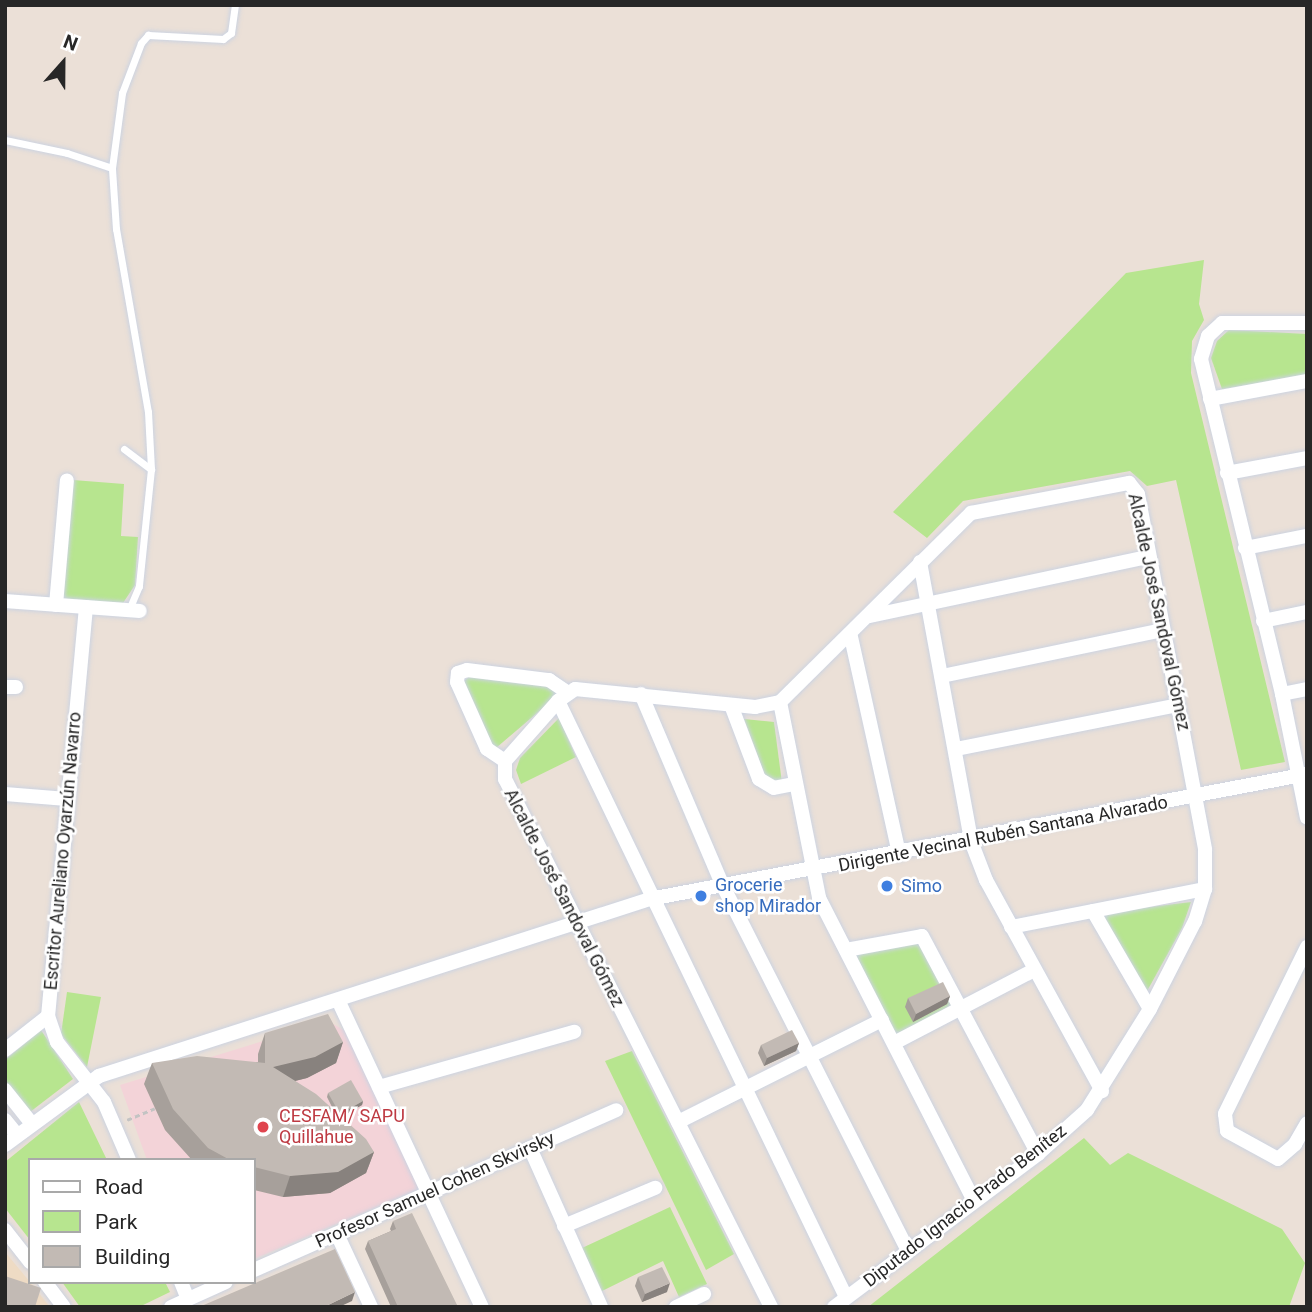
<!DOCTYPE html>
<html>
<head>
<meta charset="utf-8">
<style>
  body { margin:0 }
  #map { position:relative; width:1312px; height:1312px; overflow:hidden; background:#ebe0d7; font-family:Roboto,sans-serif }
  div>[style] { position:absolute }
  .education>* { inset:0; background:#eedbc4 }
  .medical>* { inset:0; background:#f3d3d8 }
  .green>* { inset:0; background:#b7e58f }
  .path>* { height:2.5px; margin-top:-1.25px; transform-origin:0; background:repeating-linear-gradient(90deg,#c3c3c3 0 5px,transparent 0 8.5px) }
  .roads { filter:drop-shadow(0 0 2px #ccd3e1) drop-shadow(0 0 2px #ccd3e1) }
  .lane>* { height:7px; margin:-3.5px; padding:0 3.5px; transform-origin:3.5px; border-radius:3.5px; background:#fff }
  .street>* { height:14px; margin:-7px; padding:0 7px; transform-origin:7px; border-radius:7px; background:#fff }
  .wall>* { inset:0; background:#a7a09b }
  .shaded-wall>* { inset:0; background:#88827e }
  .building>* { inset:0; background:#c2bab4 }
  .dots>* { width:19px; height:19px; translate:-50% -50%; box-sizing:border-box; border:4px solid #fff; border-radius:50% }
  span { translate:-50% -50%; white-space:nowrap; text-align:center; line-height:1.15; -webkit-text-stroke:5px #fff; paint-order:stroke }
  .street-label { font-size:18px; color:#272727 }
  .shop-label { font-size:18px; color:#366cbe }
  .left { translate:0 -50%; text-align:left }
  .health-label { font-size:18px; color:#be3a42 }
  .frame { position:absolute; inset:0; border:7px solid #272727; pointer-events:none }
  .legend { position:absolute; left:28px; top:1158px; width:228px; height:126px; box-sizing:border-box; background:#fff; border:2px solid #a9a9a9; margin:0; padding:9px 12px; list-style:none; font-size:21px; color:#272727 }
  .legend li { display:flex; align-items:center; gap:14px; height:35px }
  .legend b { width:35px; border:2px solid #a9a9a9 }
  .north { position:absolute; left:28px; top:28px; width:70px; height:70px; -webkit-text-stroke:5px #fff; paint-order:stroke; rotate:21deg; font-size:19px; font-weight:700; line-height:28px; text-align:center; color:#272727 }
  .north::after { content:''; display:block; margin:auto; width:24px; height:32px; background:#272727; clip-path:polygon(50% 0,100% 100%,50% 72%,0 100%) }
</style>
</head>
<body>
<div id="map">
  <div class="education">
    <div style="clip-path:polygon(5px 1252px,30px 1282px,50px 1307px,5px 1307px)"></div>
  </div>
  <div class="medical">
    <div style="clip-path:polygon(328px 1021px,347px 1032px,421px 1188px,254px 1259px,254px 1160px,147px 1160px,120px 1085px)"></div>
  </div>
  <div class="green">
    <div style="clip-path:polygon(1204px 260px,1199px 304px,1204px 320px,1192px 341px,1191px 373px,1285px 762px,1241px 770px,1176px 480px,1147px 486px,1130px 471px,963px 501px,927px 538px,893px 512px,1126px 273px)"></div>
    <div style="clip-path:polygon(1229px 330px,1307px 334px,1307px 376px,1222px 389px,1211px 358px,1217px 341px)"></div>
    <div style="clip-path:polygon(73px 480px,124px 484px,121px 536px,138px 537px,135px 585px,123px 603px,60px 601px)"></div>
    <div style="clip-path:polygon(470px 676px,556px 685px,563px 691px,496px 748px,490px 745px,464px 681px)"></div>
    <div style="clip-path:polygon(559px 718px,576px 757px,521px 784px,516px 770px,520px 758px)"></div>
    <div style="clip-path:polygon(744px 719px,774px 722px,782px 783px,766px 778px)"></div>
    <div style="clip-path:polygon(1191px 902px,1182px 928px,1146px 993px,1100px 913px)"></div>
    <div style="clip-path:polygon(922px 937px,959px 1007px,894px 1041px,848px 951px)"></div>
    <div style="clip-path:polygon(67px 992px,101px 997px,87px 1067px,61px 1034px)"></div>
    <div style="clip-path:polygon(41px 1030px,73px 1079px,30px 1112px,5px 1080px,5px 1060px)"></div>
    <div style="clip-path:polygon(632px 1051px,734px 1254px,706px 1270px,605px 1061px)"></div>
    <div style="clip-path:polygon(79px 1102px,107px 1160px,30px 1160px,30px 1240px,5px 1208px,5px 1162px)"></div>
    <div style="clip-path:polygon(1084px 1138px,1110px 1165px,1128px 1153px,1282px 1229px,1305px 1263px,1289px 1307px,868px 1307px)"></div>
    <div style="clip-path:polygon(670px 1207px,707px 1284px,679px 1297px,663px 1261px,602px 1291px,582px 1248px)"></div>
    <div style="clip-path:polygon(62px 1282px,165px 1282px,170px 1292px,139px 1307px,80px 1307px)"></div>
  </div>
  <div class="path">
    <div style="left:127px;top:1120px;width:30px;rotate:-23deg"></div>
  </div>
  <div class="roads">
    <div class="lane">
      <div style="left:5px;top:140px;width:63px;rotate:11.8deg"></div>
      <div style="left:67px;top:153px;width:47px;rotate:18.4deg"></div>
      <div style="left:124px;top:449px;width:34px;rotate:37deg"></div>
      <div style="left:151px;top:469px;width:118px;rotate:95.9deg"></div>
      <div style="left:139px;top:586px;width:26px;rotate:113deg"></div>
      <div style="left:151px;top:469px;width:57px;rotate:-93deg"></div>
      <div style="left:148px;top:412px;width:186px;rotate:-99.9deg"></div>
      <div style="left:116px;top:229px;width:61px;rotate:-93.8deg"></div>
      <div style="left:112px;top:168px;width:76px;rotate:-82.4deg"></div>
      <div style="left:122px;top:93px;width:53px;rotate:-69.2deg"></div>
      <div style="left:141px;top:43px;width:11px;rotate:-49deg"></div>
      <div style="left:148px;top:35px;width:75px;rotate:3.1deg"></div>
      <div style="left:223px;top:39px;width:10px;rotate:-37deg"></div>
      <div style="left:231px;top:33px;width:28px;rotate:-82deg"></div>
    </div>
    <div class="street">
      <div style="left:1307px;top:323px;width:85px;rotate:180deg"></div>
      <div style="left:1222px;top:323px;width:19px;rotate:137deg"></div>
      <div style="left:1208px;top:336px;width:24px;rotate:107deg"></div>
      <div style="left:1201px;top:359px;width:345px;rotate:76.4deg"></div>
      <div style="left:1282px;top:694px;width:126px;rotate:78.6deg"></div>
      <div style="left:1210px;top:399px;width:99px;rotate:-10.5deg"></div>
      <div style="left:1227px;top:473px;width:81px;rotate:-10.6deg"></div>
      <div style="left:1245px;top:548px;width:63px;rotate:-11deg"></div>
      <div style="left:920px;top:562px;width:284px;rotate:79.6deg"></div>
      <div style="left:971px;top:841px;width:42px;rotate:69deg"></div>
      <div style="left:986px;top:880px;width:241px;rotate:61.2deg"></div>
      <div style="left:5px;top:601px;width:135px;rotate:4.2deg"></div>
      <div style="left:56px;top:605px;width:125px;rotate:-85deg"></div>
      <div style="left:86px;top:607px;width:411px;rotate:95.3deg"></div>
      <div style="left:48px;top:1016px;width:28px;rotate:71deg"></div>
      <div style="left:57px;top:1042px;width:76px;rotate:51.9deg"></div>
      <div style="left:104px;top:1102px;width:63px;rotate:66.7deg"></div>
      <div style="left:870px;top:616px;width:284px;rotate:-12deg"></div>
      <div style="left:1263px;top:621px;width:45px;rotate:-11.6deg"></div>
      <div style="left:851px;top:637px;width:222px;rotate:77.5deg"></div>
      <div style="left:942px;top:676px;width:226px;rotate:-11.8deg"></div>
      <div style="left:5px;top:687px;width:11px"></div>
      <div style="left:641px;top:694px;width:209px;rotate:66.9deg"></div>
      <div style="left:723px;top:886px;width:407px;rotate:63.1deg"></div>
      <div style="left:1282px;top:694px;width:25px;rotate:-11deg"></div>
      <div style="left:558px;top:701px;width:662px;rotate:64.21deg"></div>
      <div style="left:780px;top:702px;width:200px;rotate:78.7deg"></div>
      <div style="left:819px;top:898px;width:338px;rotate:62.9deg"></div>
      <div style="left:731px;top:705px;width:79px;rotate:69.3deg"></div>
      <div style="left:759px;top:779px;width:17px;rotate:31deg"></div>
      <div style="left:774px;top:788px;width:21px;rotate:-11deg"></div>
      <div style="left:956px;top:749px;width:226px;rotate:-11.2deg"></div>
      <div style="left:505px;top:761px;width:22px;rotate:-146deg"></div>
      <div style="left:487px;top:749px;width:73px;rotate:-114.1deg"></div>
      <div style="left:457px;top:682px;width:9px;rotate:-84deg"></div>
      <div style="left:458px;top:673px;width:9px;rotate:-18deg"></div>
      <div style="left:467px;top:670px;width:83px;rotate:7deg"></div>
      <div style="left:549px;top:680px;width:22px;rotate:34deg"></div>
      <div style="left:5px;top:794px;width:62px;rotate:4.6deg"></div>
      <div style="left:1093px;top:911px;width:113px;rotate:59.8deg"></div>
      <div style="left:1011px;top:927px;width:198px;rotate:-11.1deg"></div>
      <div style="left:1307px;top:947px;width:186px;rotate:116.2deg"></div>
      <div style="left:1225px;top:1114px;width:17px;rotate:83deg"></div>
      <div style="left:1227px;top:1131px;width:58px;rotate:28.8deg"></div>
      <div style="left:1278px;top:1159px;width:23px;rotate:-41deg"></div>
      <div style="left:1295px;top:1144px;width:24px;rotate:-60deg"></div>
      <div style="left:846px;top:950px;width:77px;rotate:-10.4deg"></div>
      <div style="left:922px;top:936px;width:247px;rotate:62deg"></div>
      <div style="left:338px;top:1000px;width:339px;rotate:64.9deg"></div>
      <div style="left:894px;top:1043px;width:158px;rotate:-27.5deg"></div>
      <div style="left:5px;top:1050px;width:55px;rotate:-38.3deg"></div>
      <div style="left:379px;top:1087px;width:203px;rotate:-15.8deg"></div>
      <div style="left:5px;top:1090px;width:43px;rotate:51.5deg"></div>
      <div style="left:5px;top:1120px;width:19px;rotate:51deg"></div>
      <div style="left:678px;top:1122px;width:228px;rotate:-26.6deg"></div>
      <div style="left:5px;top:1145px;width:117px;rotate:-36.3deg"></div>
      <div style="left:99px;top:1076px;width:579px;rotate:-17.81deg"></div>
      <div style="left:650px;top:899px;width:669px;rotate:-10.77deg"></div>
      <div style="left:530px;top:1148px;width:174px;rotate:65.9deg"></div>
      <div style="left:564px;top:1226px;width:99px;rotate:-22.7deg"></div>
      <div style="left:5px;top:1230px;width:41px;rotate:52deg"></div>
      <div style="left:337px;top:1234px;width:81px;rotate:65deg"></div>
      <div style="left:254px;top:1270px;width:396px;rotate:-23.8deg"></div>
      <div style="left:45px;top:1282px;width:31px;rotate:53deg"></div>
      <div style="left:181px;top:1282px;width:18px;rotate:68deg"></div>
      <div style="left:171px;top:1307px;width:60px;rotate:-24.4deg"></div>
      <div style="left:676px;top:1307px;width:31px;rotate:-25deg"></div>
      <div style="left:771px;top:1307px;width:591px;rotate:-116.74deg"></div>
      <div style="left:505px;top:779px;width:18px;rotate:-90deg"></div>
      <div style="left:505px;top:761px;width:80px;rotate:-48.5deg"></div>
      <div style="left:558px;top:701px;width:21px;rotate:-35deg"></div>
      <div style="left:575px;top:689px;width:181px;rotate:5.7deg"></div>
      <div style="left:755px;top:707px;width:25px;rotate:-11deg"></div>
      <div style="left:780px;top:702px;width:269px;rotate:-44.7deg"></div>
      <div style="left:971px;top:513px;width:161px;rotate:-10.8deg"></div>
      <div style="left:1129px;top:483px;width:14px;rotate:51deg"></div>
      <div style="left:1138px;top:494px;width:362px;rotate:79.3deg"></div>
      <div style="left:1205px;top:850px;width:39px;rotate:90deg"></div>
      <div style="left:1205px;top:889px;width:34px;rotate:107deg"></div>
      <div style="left:1195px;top:921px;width:99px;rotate:117.1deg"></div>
      <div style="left:1150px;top:1009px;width:119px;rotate:122deg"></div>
      <div style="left:1087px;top:1110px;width:66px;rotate:138.1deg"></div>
      <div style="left:1038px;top:1154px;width:255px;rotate:143.1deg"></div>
    </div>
  </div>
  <div class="wall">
    <div style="clip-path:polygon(950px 996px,947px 1004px,913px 1022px,905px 1007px,908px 998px)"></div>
    <div style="clip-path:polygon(265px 1033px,343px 1042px,336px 1063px,307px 1078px,295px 1081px,334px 1111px,327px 1097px,328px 1093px,363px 1101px,362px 1105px,341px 1117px,374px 1152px,366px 1173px,330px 1193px,283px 1197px,254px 1190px,254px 1160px,192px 1160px,165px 1130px,144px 1084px,152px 1063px,258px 1062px,258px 1054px)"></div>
    <div style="clip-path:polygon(799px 1043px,796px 1051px,764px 1066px,758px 1053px,761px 1045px)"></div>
    <div style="clip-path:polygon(393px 1221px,458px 1307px,391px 1307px,365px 1249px,368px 1241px,391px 1231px,390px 1229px)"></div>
    <div style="clip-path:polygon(638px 1277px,667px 1292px,642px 1302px,635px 1286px)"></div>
  </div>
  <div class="shaded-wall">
    <div style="clip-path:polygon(950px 996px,947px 1004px,913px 1022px,916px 1014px)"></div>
    <div style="clip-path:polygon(343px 1042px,336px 1063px,307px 1078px,266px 1088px,273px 1067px)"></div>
    <div style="clip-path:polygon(799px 1043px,796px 1051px,764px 1066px,767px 1058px)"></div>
    <div style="clip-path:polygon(363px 1101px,362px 1105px,339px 1118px,340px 1114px)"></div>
    <div style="clip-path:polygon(374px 1152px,366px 1173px,330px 1193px,283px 1197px,290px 1176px)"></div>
    <div style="clip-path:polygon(670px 1283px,667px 1292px,642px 1302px,645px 1294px)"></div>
    <div style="clip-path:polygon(355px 1292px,352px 1301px,339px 1307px,324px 1307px)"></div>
  </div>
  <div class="building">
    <div style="clip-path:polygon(943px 982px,950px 996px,916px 1014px,908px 998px)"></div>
    <div style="clip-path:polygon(328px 1014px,343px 1042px,315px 1057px,273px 1067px,316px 1094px,366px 1139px,374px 1152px,338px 1172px,290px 1176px,254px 1167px,254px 1160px,230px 1160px,208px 1148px,173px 1109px,152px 1063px,197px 1056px,265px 1063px,265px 1033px)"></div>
    <div style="clip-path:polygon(792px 1030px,799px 1043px,767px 1058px,761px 1045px)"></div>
    <div style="clip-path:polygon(351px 1080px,363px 1101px,340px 1114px,328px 1093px)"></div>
    <div style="clip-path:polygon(412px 1213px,458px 1307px,398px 1307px,368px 1241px,396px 1229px,393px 1221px)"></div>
    <div style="clip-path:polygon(335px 1249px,355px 1292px,324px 1307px,199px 1307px)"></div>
    <div style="clip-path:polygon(662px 1267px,670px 1283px,645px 1294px,638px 1277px)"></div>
    <div style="clip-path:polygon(5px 1276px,41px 1288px,35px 1307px,5px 1307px)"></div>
  </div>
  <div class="dots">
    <div style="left:887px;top:886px;background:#3f7fe0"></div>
    <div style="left:701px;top:896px;background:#3f7fe0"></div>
    <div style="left:263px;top:1127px;background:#e0444e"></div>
  </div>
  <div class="street-label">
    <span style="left:1159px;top:612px;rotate:78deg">Alcalde José Sandoval Gómez</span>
    <span style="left:1003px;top:834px;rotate:-11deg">Dirigente Vecinal Rubén Santana Alvarado</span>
    <span style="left:63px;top:851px;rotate:-85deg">Escritor Aureliano Oyarzún Navarro</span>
    <span style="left:564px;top:898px;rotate:63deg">Alcalde José Sandoval Gómez</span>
    <span style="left:435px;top:1190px;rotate:-24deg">Profesor Samuel Cohen Skvirsky</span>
    <span style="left:965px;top:1206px;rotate:-38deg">Diputado Ignacio Prado Benítez</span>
  </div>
  <div class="shop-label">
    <span class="left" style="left:715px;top:896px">Grocerie<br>shop Mirador</span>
    <span class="left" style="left:901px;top:886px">Simo</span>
  </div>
  <div class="health-label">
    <span class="left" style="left:279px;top:1127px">CESFAM/ SAPU<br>Quillahue</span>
  </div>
  <div class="frame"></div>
  <ul class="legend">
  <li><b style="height:9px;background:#fff"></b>Road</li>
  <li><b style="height:19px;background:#b7e58f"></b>Park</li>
  <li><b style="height:19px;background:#c2bab4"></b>Building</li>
  </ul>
  <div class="north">N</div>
</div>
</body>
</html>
